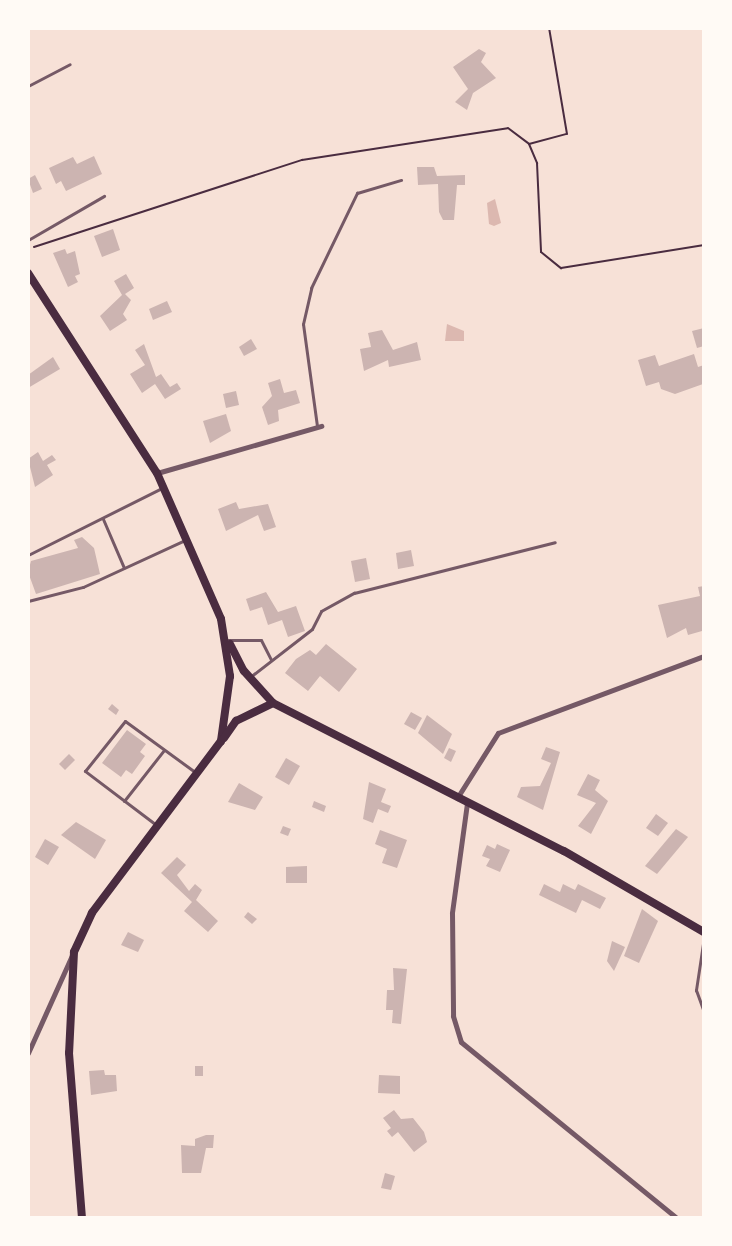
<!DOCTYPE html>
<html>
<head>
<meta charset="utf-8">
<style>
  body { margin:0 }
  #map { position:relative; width:732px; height:1246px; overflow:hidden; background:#f7e1d7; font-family:"Alegreya Sans",sans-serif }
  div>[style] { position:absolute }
  .water>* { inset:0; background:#dcb8b0 }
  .building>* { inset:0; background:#ccb4b1 }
  .path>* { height:2px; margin:-1px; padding:0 1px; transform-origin:1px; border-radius:1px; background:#4a2c40 }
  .service>* { height:3px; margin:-1.5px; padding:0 1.5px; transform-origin:1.5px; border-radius:1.5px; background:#755966 }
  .minor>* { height:5px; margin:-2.5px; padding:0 2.5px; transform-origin:2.5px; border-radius:2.5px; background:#755966 }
  .secondary>* { height:8px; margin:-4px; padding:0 4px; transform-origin:4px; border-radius:4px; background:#4a2c40 }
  span { translate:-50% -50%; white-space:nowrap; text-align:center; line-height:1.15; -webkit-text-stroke:4.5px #fffaf5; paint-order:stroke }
  .frame { position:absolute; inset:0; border:30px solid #fffaf5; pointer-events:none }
</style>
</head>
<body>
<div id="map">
  <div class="water">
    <div style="clip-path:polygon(495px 199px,501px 223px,494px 226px,489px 224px,487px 203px)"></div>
    <div style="clip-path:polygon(447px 324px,464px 331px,464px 341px,445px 341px)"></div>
  </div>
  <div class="building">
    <div style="clip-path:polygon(479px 49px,486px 53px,481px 62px,496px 78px,473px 93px,467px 110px,455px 102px,468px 89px,453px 67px)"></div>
    <div style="clip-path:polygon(94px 156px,102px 174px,66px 191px,61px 181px,56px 184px,49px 168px,73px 157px,77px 164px)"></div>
    <div style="clip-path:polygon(417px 167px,434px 167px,437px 176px,465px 175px,465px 185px,457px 185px,454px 220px,443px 220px,439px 212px,438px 184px,418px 185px)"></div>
    <div style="clip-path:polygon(35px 175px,42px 189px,33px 193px,28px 179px)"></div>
    <div style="clip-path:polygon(113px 229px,120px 250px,102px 257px,94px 236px)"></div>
    <div style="clip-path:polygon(65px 249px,67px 254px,75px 251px,80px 274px,75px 276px,78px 282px,68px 287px,53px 253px)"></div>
    <div style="clip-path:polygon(126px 274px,134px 288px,125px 294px,131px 300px,123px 314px,127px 320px,110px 331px,100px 316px,122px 295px,114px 281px)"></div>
    <div style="clip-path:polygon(167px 301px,172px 312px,153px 320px,149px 309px)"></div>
    <div style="clip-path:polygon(704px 328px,704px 346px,697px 348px,692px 331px)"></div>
    <div style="clip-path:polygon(382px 330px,393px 350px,417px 342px,421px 360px,389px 367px,388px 360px,364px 371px,360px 349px,371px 347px,368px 333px)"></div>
    <div style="clip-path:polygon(251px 339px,257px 349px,244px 356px,239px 347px)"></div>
    <div style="clip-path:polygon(144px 344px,156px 377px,161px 374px,170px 387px,177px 383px,181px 389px,165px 399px,155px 384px,142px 393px,130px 374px,145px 365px,135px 350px)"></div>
    <div style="clip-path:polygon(694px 354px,698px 367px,704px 365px,703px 384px,675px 394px,661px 389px,659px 382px,646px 386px,638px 360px,655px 355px,659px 366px)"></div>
    <div style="clip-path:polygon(53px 357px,60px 369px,28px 388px,28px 375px)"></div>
    <div style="clip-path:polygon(280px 379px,284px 393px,296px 390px,300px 403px,278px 410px,279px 421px,268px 425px,262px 407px,272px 396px,268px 383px)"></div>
    <div style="clip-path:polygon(236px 391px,239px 405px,226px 408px,223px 394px)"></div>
    <div style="clip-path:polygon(226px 414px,231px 431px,210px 443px,203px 421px)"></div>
    <div style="clip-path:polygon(38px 452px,43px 461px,52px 455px,56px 460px,47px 465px,53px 475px,35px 487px,28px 459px)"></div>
    <div style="clip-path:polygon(236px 502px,239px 509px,268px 504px,276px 527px,264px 531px,258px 515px,226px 531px,218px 509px)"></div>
    <div style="clip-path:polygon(82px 537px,94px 548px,100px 574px,36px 594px,28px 572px,31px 561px,78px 548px,74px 540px)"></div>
    <div style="clip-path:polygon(411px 550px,414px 566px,398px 569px,396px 553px)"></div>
    <div style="clip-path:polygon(366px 558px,370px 579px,355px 582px,351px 561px)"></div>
    <div style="clip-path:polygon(704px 586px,702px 631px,688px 635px,686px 628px,667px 638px,658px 605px,700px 596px,698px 587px)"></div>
    <div style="clip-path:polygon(266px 592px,278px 612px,296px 606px,305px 631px,288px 637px,282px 620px,268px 625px,262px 607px,250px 611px,246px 599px)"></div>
    <div style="clip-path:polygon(326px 644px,357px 669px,339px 692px,320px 676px,308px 691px,285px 673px,296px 659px,310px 650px,316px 655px)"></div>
    <div style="clip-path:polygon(112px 704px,119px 710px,116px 715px,108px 709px)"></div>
    <div style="clip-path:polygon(411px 712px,422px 718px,415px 730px,404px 724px)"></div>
    <div style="clip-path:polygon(427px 715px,452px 734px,443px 754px,418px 733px)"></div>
    <div style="clip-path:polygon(127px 730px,146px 744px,140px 752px,145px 756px,132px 774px,126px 770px,121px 777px,102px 763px)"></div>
    <div style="clip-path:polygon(546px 747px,560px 752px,543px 810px,517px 797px,521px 787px,540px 786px,551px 763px,541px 759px)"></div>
    <div style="clip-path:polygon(449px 748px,456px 751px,451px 762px,444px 758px)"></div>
    <div style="clip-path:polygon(69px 754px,75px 760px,65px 770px,59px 764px)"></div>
    <div style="clip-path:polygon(286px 758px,300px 766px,289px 785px,275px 777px)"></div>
    <div style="clip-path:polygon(588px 774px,600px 780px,595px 790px,608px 801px,591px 834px,578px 826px,596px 803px,577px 795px)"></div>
    <div style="clip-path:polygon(369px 782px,386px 789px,381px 802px,391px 806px,388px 813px,378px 809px,373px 823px,363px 819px)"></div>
    <div style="clip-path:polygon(239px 783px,263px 797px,255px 810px,228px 802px)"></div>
    <div style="clip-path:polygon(314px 801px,326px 806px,324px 812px,312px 807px)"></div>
    <div style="clip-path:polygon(656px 814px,668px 823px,658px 836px,646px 828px)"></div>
    <div style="clip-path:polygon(76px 822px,106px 840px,95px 859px,61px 835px)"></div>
    <div style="clip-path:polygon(283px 826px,291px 829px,288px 836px,280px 833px)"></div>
    <div style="clip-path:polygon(676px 829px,688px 837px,657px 874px,645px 866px)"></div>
    <div style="clip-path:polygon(380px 830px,407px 840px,397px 868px,382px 863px,387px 849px,375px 844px)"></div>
    <div style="clip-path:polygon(45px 839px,59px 847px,48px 865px,35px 857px)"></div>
    <div style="clip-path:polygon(497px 844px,510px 850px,500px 872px,486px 866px,490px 859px,482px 856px,487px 845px,495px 849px)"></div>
    <div style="clip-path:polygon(177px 857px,186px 865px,177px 875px,189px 891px,195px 884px,202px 890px,196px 900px,218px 921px,208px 932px,184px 911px,192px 902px,161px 873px)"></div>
    <div style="clip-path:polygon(307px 866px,307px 883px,286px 883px,286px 867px)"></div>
    <div style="clip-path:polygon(544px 884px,560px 892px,563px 884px,575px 890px,578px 884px,606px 898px,600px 909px,582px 900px,576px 913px,539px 895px)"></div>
    <div style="clip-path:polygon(642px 909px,658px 921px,639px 963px,624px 956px)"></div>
    <div style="clip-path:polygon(248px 912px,257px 919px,252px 924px,244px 917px)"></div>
    <div style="clip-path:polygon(128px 932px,144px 940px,138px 952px,121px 945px)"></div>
    <div style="clip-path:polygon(612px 941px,625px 947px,614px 971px,607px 961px)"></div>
    <div style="clip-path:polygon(393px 968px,407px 969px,401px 1024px,392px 1023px,393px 1010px,386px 1010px,387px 990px,394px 990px)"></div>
    <div style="clip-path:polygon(195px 1066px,203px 1066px,203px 1076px,195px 1076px)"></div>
    <div style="clip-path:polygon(104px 1070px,105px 1075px,116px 1075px,117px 1091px,91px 1095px,89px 1071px)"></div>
    <div style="clip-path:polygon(379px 1075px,400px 1076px,400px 1094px,378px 1093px)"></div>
    <div style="clip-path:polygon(394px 1110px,401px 1119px,413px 1118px,424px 1132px,427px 1142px,414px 1152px,398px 1132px,392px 1137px,387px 1131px,391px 1128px,383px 1118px)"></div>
    <div style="clip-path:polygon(206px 1135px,214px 1135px,213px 1148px,206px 1148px,201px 1173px,182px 1173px,181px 1145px,195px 1146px,195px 1139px)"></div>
    <div style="clip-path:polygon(385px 1173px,395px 1176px,391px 1190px,381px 1188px)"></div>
  </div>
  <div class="path">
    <div style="left:529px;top:144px;width:39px;rotate:-15deg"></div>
    <div style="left:567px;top:134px;width:108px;rotate:-99.6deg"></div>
    <div style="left:34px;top:247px;width:282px;rotate:-18deg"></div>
    <div style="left:302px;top:160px;width:208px;rotate:-8.8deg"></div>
    <div style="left:508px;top:128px;width:26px;rotate:37deg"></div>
    <div style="left:529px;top:144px;width:21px;rotate:67deg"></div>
    <div style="left:537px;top:163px;width:89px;rotate:87.4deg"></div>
    <div style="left:541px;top:252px;width:26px;rotate:39deg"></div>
    <div style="left:561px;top:268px;width:145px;rotate:-9.1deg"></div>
  </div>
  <div class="service">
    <div style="left:28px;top:86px;width:47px;rotate:-27.6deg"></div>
    <div style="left:28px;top:240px;width:88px;rotate:-30.1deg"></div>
    <div style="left:317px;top:426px;width:103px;rotate:-97.8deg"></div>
    <div style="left:303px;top:324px;width:37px;rotate:-77deg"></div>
    <div style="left:311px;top:288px;width:106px;rotate:-64.2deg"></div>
    <div style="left:357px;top:193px;width:46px;rotate:-16.5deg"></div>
    <div style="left:103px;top:519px;width:53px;rotate:66.8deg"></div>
    <div style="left:28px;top:555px;width:150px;rotate:-26.6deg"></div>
    <div style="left:28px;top:601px;width:57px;rotate:-14.3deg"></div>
    <div style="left:83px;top:587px;width:112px;rotate:-24.7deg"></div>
    <div style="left:228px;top:640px;width:33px"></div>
    <div style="left:261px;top:640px;width:22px;rotate:63deg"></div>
    <div style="left:250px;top:677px;width:78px;rotate:-37.7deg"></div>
    <div style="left:312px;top:629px;width:20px;rotate:-63deg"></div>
    <div style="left:321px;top:611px;width:38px;rotate:-29deg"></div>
    <div style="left:354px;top:593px;width:207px;rotate:-14.2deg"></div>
    <div style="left:124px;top:801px;width:65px;rotate:-51.9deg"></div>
    <div style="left:155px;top:824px;width:88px;rotate:-142.9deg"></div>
    <div style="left:85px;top:771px;width:64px;rotate:-51.3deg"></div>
    <div style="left:125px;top:721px;width:87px;rotate:36.1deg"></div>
    <div style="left:704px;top:937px;width:54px;rotate:98.6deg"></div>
    <div style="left:696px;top:990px;width:23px;rotate:70deg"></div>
  </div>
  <div class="minor">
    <div style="left:157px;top:473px;width:171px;rotate:-16deg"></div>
    <div style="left:457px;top:798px;width:77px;rotate:-57.8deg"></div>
    <div style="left:498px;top:733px;width:220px;rotate:-20.5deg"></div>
    <div style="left:467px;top:803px;width:111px;rotate:97.8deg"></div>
    <div style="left:452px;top:913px;width:103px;rotate:89.4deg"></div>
    <div style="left:453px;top:1016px;width:27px;rotate:73deg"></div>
    <div style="left:461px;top:1042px;width:279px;rotate:39.2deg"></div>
    <div style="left:28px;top:1053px;width:110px;rotate:-65.8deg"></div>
  </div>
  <div class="secondary">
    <div style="left:28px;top:273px;width:238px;rotate:57.2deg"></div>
    <div style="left:157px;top:473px;width:159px;rotate:66.3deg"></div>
    <div style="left:221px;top:619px;width:58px;rotate:81deg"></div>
    <div style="left:230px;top:676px;width:66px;rotate:97.9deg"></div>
    <div style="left:221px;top:741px;width:215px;rotate:126.9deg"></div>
    <div style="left:92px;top:913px;width:43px;rotate:114.8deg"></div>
    <div style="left:74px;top:952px;width:101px;rotate:92.8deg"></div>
    <div style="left:69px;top:1053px;width:166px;rotate:85.5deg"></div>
    <div style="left:230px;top:644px;width:30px;rotate:63deg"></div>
    <div style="left:244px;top:671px;width:43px;rotate:47.8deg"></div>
    <div style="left:224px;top:738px;width:21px;rotate:-55deg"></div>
    <div style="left:236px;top:721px;width:41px;rotate:-25.9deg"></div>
    <div style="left:273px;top:703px;width:326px;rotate:27deg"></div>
    <div style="left:564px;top:851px;width:162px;rotate:30.1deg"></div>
  </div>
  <div class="frame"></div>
</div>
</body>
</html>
